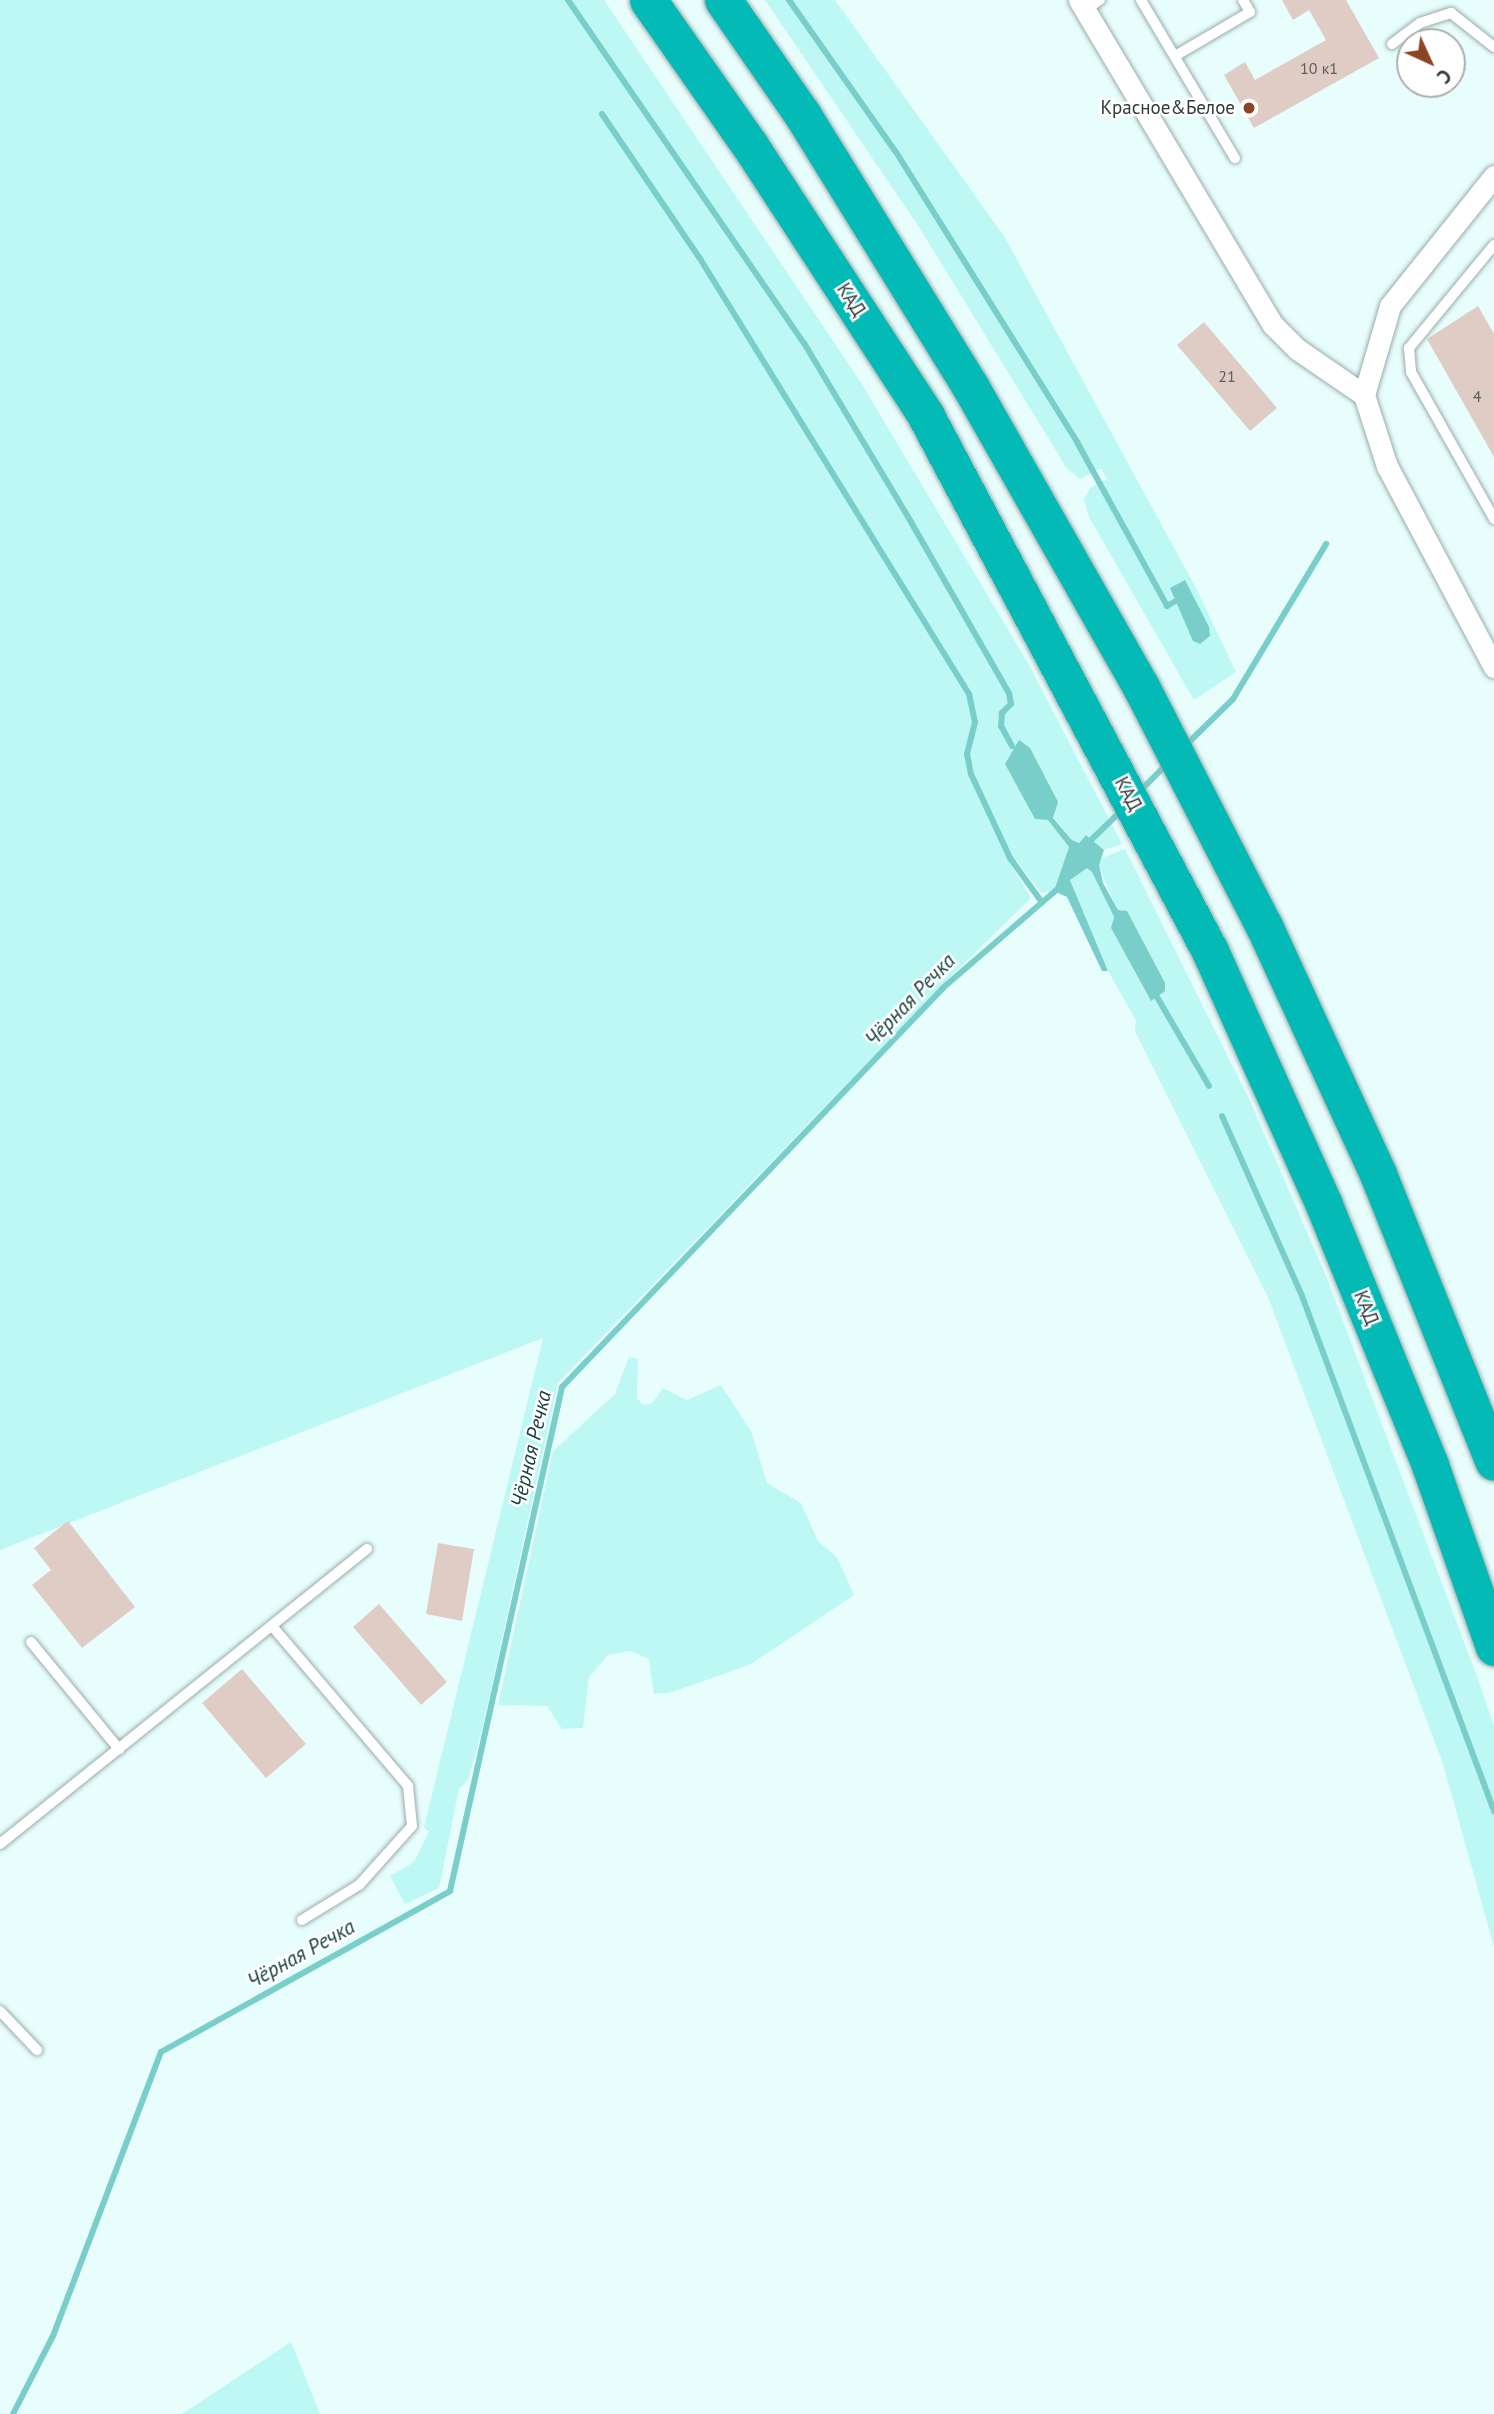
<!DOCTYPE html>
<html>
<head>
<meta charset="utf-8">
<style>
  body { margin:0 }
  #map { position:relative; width:1494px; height:2414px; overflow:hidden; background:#e8fefd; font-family:"PT Sans",sans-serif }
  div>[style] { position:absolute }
  .green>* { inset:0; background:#bdf8f5 }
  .water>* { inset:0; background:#7aceca }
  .stream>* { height:6px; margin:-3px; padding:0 3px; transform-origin:3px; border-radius:3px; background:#7aceca }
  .building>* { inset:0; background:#dfccc5 }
  .roads { filter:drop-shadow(0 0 2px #98acab) drop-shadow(0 0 2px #98acab) }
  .service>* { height:10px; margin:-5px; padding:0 5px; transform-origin:5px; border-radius:5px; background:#fff }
  .minor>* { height:21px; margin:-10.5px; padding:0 10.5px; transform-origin:10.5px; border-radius:10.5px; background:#fff }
  .motorway>* { height:37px; margin:-18.5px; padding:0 18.5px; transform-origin:18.5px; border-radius:18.5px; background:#03bab6 }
  .dots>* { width:19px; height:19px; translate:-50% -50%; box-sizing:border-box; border:4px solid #fff; border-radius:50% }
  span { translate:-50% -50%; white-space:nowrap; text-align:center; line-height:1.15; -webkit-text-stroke:5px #fff; paint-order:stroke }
  .number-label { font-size:16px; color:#5c5e5c }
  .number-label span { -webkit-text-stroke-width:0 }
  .poi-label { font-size:19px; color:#313a39 }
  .right { translate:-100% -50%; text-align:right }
  .street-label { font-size:19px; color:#313a39 }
  .water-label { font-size:21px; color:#1a4240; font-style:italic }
  .north { position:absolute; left:1396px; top:28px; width:70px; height:70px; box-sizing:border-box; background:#fff; border:2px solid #adb0b0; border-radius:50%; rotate:135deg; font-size:19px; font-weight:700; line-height:28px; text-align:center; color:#313a39 }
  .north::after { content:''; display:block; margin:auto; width:24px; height:32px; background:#8c4423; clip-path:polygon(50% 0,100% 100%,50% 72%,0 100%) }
</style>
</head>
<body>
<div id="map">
  <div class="green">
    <div style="clip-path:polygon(0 0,604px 0,860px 381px,1028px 663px,1122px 844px,1104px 850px,1087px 835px,1078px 843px,1072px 839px,1053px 817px,1056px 814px,1006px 764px,1035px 819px,1048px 819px,1069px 847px,1054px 891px,1041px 893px,1017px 861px,1011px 865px,1031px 898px,946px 981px,558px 1383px,482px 1730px,468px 1780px,459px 1789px,439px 1888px,405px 1904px,390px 1876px,414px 1862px,429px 1832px,424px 1827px,543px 1338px,0 1550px)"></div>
    <div style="clip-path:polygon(765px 0,835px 0,1004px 236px,1195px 586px,1236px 672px,1194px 700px,1089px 517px,1084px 500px,1090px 488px,1107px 479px,1101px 468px,1080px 479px,1066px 467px,919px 227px)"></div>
    <div style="clip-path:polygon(1125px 849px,1250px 1101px,1326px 1276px,1478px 1679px,1494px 1726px,1494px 1947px,1443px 1764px,1268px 1297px,1135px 1031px,1136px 1020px,1108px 971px,1070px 879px,1087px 867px,1092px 872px,1114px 917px,1111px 928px,1151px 1001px,1127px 911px,1118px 911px,1098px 865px,1102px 858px)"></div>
    <div style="clip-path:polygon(629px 1357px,638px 1359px,637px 1398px,643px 1405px,652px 1403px,663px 1388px,687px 1400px,721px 1385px,752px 1433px,767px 1483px,801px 1503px,818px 1541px,837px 1557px,854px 1595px,751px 1664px,673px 1692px,654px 1694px,649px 1659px,630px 1651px,608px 1655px,589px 1677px,583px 1728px,562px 1729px,547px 1706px,498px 1705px,553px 1451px,615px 1394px)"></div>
    <div style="clip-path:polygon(291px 2342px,320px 2414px,182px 2414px)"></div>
  </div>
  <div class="water">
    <div style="clip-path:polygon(1185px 580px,1209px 627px,1210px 636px,1200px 644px,1193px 641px,1170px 588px)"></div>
    <div style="clip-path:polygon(1019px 740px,1030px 748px,1058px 802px,1053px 818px,1072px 840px,1079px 843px,1086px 835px,1104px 850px,1099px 865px,1103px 883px,1118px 910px,1127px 911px,1165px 983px,1165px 991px,1151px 1001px,1111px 928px,1114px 917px,1092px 872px,1087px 868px,1070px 880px,1108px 971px,1102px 971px,1067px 897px,1054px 891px,1069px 847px,1048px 820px,1035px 819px,1005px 764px)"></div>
  </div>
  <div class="stream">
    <div style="left:568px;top:0;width:416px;rotate:55.5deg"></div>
    <div style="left:804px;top:343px;width:209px;rotate:59.1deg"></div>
    <div style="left:911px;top:522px;width:197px;rotate:60.2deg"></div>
    <div style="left:1009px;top:693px;width:11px;rotate:80deg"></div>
    <div style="left:1011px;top:704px;width:13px;rotate:135deg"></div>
    <div style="left:1002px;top:713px;width:13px;rotate:94deg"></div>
    <div style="left:1001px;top:726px;width:23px;rotate:61deg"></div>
    <div style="left:789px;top:0;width:186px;rotate:54.9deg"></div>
    <div style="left:896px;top:152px;width:342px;rotate:58deg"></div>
    <div style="left:1077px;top:442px;width:187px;rotate:61.2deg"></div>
    <div style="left:1167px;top:606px;width:8px;rotate:-30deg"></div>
    <div style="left:602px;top:114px;width:173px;rotate:55.9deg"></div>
    <div style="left:699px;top:257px;width:514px;rotate:58.29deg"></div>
    <div style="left:969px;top:694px;width:29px;rotate:78deg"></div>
    <div style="left:975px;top:722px;width:33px;rotate:104deg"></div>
    <div style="left:967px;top:754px;width:20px;rotate:79deg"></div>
    <div style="left:971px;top:774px;width:93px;rotate:65.1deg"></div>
    <div style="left:1010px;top:858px;width:53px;rotate:54.2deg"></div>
    <div style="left:1186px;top:745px;width:66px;rotate:-44.4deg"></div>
    <div style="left:1233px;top:699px;width:181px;rotate:-59deg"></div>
    <div style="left:1139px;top:792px;width:38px;rotate:-45deg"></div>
    <div style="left:1087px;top:844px;width:49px;rotate:-44.2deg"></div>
    <div style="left:1157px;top:997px;width:103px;rotate:59.7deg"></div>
    <div style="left:1222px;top:1116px;width:197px;rotate:66deg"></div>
    <div style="left:1302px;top:1296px;width:550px;rotate:69.55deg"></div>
    <div style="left:13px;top:2414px;width:88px;rotate:-62.9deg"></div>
    <div style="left:53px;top:2336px;width:304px;rotate:-69.2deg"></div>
    <div style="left:161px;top:2052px;width:331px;rotate:-29.1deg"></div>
    <div style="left:450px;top:1891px;width:516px;rotate:-77.47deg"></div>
    <div style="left:562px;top:1387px;width:553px;rotate:-46.32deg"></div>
    <div style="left:944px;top:987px;width:155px;rotate:-40.8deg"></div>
  </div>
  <div class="building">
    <div style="clip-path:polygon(1282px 0,1346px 0,1379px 58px,1254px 128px,1224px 75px,1245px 62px,1255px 80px,1326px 40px,1309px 10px,1293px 20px)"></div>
    <div style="clip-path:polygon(1478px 306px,1494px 334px,1494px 457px,1427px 339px)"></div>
    <div style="clip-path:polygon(1204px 322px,1277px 408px,1250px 431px,1177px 345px)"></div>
    <div style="clip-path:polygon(68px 1521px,135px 1607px,82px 1648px,32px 1585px,51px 1570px,34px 1548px)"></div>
    <div style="clip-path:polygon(438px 1543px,474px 1549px,462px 1621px,426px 1614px)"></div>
    <div style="clip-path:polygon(379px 1604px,447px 1682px,421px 1705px,353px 1627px)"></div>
    <div style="clip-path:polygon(242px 1669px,306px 1744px,266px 1778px,202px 1703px)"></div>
  </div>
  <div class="roads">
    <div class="service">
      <div style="left:1141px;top:0;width:184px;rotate:59.3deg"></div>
      <div style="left:1085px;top:10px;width:18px;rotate:-34deg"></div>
      <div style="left:1392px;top:44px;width:35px;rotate:-37deg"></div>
      <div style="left:1420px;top:23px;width:33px;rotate:-18deg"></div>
      <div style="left:1451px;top:13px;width:55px;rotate:38.3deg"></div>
      <div style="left:1175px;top:56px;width:87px;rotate:-30.4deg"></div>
      <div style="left:1250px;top:12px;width:14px;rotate:-120deg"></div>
      <div style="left:1494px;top:245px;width:134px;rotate:129.5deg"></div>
      <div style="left:1409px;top:348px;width:24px;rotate:85deg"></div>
      <div style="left:1411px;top:372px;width:169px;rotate:60.5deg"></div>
      <div style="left:272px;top:1626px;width:210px;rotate:49.6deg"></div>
      <div style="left:408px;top:1786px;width:40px;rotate:84.3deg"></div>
      <div style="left:412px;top:1826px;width:79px;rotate:131.9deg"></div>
      <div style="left:359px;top:1885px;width:67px;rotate:148.4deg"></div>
      <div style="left:31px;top:1642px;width:139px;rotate:50.6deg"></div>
      <div style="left:0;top:1844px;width:471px;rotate:-38.8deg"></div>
      <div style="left:0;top:2011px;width:54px;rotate:46.5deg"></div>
    </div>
    <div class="minor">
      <div style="left:1079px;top:0;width:378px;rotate:59.2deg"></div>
      <div style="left:1273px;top:325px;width:34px;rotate:45deg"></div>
      <div style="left:1297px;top:349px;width:81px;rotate:34.5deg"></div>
      <div style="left:1494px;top:176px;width:166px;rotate:128.7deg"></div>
      <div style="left:1390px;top:306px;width:93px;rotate:106.3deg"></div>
      <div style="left:1364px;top:395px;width:75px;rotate:72.1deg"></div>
      <div style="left:1387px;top:466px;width:228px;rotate:62deg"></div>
    </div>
    <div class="motorway">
      <div style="left:648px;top:0;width:176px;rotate:55deg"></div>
      <div style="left:749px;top:144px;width:325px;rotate:56.9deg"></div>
      <div style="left:926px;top:416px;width:606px;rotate:62.04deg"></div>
      <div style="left:1210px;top:951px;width:278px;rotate:65.8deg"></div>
      <div style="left:1324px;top:1205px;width:281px;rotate:67.8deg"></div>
      <div style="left:1430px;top:1465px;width:193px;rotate:70.6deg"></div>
      <div style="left:723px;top:0;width:139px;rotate:55.3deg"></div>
      <div style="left:802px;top:114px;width:320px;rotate:58.3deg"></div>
      <div style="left:970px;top:386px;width:346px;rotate:60.4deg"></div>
      <div style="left:1141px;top:687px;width:269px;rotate:62.8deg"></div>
      <div style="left:1264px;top:926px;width:273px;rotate:65.3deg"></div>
      <div style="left:1378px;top:1174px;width:310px;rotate:68.1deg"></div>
    </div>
  </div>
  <div class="dots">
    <div style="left:1249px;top:108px;background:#8c4423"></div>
  </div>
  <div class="number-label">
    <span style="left:1319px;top:68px">10 к1</span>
    <span style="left:1227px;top:376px">21</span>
    <span style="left:1477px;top:396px">4</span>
  </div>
  <div class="poi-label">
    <span class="right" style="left:1235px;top:108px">Красное&amp;Белое</span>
  </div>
  <div class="street-label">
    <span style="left:851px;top:300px;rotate:57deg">КАД</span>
    <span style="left:1128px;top:794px;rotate:62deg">КАД</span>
    <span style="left:1366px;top:1308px;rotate:68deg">КАД</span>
  </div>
  <div class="water-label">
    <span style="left:910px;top:1000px;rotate:-46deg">Чёрная Речка</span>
    <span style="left:531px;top:1449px;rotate:-77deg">Чёрная Речка</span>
    <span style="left:301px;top:1954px;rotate:-29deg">Чёрная Речка</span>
  </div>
  <div class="north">С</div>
</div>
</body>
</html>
